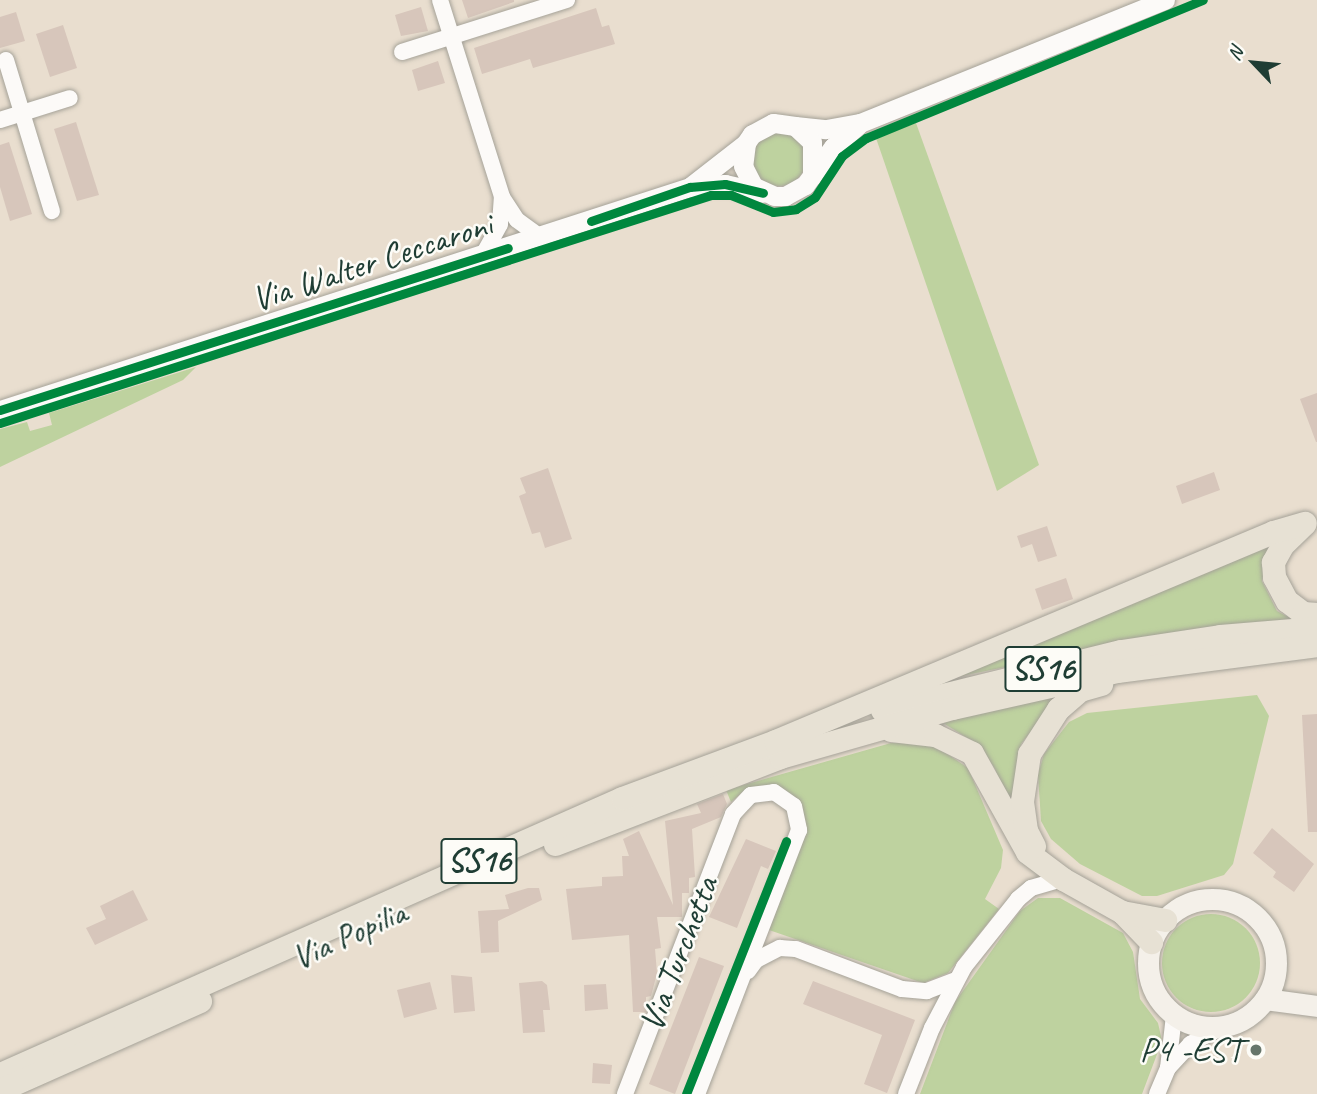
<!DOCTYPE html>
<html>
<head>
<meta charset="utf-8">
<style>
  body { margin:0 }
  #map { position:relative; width:1317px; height:1094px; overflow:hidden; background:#e9decf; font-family:Caveat,sans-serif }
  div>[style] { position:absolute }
  .green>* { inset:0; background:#bed29f }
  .round { border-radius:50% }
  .building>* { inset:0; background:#d7c6bb }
  .roads { filter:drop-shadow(0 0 2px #a5a298) drop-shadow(0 0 2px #a5a298) }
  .minor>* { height:16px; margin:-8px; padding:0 8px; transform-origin:8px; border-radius:8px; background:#fcfaf8 }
  .tertiary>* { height:19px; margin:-9.5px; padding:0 9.5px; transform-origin:9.5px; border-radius:9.5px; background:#fcfaf8 }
  .secondary>* { height:21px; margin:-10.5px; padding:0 10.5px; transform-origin:10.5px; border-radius:10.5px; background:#f4f0e9 }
  .secondary>.ring { margin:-10.5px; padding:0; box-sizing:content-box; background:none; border:21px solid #f4f0e9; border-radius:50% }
  .primary>* { height:23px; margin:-11.5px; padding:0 11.5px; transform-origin:11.5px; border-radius:11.5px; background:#e7e1d4 }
  .cycleway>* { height:9px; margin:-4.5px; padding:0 4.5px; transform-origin:4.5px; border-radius:4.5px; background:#00873e }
  .dots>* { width:19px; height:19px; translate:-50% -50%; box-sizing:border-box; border:4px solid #fdfcf7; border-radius:50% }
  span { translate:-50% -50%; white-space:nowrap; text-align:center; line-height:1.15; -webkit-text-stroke:5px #fdfcf7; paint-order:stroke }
  .shield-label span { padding:2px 5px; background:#fdfcf7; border:2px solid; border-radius:5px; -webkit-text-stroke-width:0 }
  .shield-label { font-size:33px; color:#1f3d34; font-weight:700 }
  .street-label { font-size:35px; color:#1f3d34 }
  .poi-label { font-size:35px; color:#1f3d34 }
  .right { translate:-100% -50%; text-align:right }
  .north { position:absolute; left:1219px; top:28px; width:70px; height:70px; -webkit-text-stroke:5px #fdfcf7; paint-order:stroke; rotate:296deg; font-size:19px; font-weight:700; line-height:28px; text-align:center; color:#1f3d34 }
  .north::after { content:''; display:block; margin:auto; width:24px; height:32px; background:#1f3d34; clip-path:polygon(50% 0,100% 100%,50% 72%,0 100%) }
</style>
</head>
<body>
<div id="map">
  <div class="green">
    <div style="clip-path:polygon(916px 123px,1039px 465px,997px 491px,876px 138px)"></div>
    <div class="round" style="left:752px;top:132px;width:54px;height:54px"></div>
    <div style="clip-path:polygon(196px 367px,183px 380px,0 467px,0 429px,27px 422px,30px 431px,52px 425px,49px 413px)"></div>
    <div style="clip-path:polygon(1271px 541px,1262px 581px,1277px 611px,1292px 619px,1121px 644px,961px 676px,960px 672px)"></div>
    <div style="clip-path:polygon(1061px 693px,1021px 744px,1010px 811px,995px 769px,980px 746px,940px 721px)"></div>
    <div style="clip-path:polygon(1257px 695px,1269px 716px,1233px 864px,1224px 875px,1157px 896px,1142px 896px,1080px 864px,1051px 839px,1041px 821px,1038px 774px,1044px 754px,1069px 722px,1087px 713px)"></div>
    <div style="clip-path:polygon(913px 741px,931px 743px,968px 768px,1003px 850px,1001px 868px,985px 899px,999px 909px,948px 973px,923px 983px,769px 930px,803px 839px,794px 798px,776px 787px,761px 786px,746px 789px,731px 802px,726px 790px,891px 743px)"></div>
    <div style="clip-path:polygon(1038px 898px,1060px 898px,1123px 933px,1133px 952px,1140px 999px,1158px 1023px,1162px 1041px,1142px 1094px,920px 1094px,955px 1002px,1020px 911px)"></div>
    <div class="round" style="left:1162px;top:914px;width:98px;height:98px"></div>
  </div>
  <div class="building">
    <div style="clip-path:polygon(462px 0,514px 0,514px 2px,468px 18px)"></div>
    <div style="clip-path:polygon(421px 7px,428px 31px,401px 36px,395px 15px)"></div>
    <div style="clip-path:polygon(596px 8px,602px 27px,609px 25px,615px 44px,533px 68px,530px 59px,482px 74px,474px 48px)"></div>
    <div style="clip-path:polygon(16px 12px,25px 41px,0 48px,0 17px)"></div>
    <div style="clip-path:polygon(63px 25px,77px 68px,50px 77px,36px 34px)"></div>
    <div style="clip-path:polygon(438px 61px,445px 83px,418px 91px,412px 70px)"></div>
    <div style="clip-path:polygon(76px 122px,99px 195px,77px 201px,54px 129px)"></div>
    <div style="clip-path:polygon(9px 142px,32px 214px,10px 221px,0 187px,0 145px)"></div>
    <div style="clip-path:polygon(1317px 393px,1317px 442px,1316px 442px,1300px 399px)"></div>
    <div style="clip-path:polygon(548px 468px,572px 539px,545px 548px,540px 532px,532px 534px,519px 496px,526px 493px,520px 478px)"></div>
    <div style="clip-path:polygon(1214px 472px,1220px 490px,1182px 504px,1176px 486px)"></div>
    <div style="clip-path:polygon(1047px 526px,1057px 556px,1038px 562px,1032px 544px,1021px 548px,1017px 536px)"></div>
    <div style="clip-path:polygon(1066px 578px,1073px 599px,1042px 610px,1035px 589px)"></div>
    <div style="clip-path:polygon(1317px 714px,1317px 832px,1308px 832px,1302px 715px)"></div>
    <div style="clip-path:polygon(723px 794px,727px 804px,721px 817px,692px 829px,695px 877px,689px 878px,689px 893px,682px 893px,682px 917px,657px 917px,661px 948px,655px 949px,657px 973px,651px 996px,646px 997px,646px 1012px,633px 1012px,629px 935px,572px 940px,566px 889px,602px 886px,602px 877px,623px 876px,622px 856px,629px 856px,623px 839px,639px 831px,673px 905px,665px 821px,701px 813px,697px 804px)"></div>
    <div style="clip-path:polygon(1272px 828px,1314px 864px,1294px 892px,1273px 877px,1276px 872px,1253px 853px)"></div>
    <div style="clip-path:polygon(746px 839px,776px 851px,768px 869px,761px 866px,737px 928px,709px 917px)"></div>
    <div style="clip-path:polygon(528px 888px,539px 888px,542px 900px,498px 921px,499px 952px,481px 953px,478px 911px,509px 909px,505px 895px)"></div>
    <div style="clip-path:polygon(133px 890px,148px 920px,95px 945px,86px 928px,106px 919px,100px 906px)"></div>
    <div style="clip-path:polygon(699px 957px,724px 966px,675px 1094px,649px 1084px)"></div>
    <div style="clip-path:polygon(451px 975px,472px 977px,475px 1011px,454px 1013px)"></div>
    <div style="clip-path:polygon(542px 981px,547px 985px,550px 1010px,543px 1010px,545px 1032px,523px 1033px,519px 983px)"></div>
    <div style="clip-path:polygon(813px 981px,915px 1020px,887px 1093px,864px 1084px,882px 1035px,803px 1004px)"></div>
    <div style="clip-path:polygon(430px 982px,437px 1009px,404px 1018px,397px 990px)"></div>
    <div style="clip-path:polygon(606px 984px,608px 1009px,585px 1011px,584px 985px)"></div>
    <div style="clip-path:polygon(593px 1063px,612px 1065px,610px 1084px,592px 1083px)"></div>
  </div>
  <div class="roads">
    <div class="minor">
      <div style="left:440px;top:0;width:207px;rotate:72.5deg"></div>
      <div style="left:502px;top:197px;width:27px;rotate:57deg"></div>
      <div style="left:517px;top:220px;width:31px;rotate:36deg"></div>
      <div style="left:402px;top:52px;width:173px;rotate:-17.5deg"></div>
      <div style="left:6px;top:60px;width:158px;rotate:73.1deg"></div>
      <div style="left:0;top:120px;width:73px;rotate:-17.4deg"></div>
      <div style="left:483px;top:255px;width:35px;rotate:-61deg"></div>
      <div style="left:500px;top:224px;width:27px;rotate:-86deg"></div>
      <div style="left:748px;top:971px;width:14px;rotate:-54deg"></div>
      <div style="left:756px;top:960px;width:27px;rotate:-27deg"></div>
      <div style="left:780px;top:948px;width:16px;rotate:4deg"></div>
      <div style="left:796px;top:949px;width:113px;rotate:20.7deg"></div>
      <div style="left:902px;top:989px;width:25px;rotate:5deg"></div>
      <div style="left:927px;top:991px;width:31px;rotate:-21deg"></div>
      <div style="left:1168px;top:1068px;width:33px;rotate:-47deg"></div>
      <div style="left:1190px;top:1044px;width:36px;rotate:-28deg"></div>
      <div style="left:625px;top:1094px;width:300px;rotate:-68.9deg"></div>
      <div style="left:733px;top:814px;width:26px;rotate:-47deg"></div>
      <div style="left:751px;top:795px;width:23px;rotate:-7deg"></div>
      <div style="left:774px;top:792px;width:24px;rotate:35deg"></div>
      <div style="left:794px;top:806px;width:25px;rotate:78deg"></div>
      <div style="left:799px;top:830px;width:283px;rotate:111.1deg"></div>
      <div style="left:906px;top:1094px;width:71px;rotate:-68.5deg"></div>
      <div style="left:932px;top:1028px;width:69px;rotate:-62.3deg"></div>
      <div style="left:964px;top:967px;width:87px;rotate:-51.5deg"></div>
      <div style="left:1018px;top:899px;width:17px;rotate:-40deg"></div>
      <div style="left:1031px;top:888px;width:33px;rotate:-16deg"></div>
      <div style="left:1157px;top:1094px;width:28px;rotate:-67deg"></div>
      <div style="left:1168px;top:1068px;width:53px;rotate:-83.5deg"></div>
    </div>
    <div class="tertiary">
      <div style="left:795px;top:126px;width:31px;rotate:6deg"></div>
      <div style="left:826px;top:129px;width:35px;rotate:-10deg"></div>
      <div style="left:860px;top:123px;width:329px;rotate:-22deg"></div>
      <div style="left:812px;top:176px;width:34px;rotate:-90deg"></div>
      <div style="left:812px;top:142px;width:23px;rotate:-137deg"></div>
      <div style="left:795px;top:126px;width:22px;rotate:-172deg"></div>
      <div style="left:773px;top:123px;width:24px;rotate:152deg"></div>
      <div style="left:752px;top:134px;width:11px;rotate:124deg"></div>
      <div style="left:746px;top:143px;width:23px;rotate:97deg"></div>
      <div style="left:743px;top:166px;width:22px;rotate:63deg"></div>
      <div style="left:753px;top:186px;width:23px;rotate:25deg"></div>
      <div style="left:774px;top:196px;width:11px"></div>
      <div style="left:785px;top:196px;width:23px;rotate:-29deg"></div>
      <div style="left:805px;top:185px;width:47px;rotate:-53.6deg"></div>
      <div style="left:833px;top:147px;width:33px;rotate:-41deg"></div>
      <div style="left:691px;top:186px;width:70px;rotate:-38deg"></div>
      <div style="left:0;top:410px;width:725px;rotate:-17.91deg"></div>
      <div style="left:690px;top:187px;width:35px;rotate:-5deg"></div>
      <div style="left:725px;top:184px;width:39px;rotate:13deg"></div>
    </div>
    <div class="secondary">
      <div class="ring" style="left:1148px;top:899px;width:107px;height:107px"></div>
      <div style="left:1265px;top:999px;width:52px;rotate:7.7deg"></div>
    </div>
    <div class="primary">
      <div style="left:1304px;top:524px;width:29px;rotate:136deg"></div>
      <div style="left:1283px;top:544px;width:21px;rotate:119deg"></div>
      <div style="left:1273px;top:562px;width:15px;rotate:86deg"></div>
      <div style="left:1274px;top:577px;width:27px;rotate:62deg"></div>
      <div style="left:1287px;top:601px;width:20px;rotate:37deg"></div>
      <div style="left:1303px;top:613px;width:14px;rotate:4deg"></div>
      <div style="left:882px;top:710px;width:246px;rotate:-13.9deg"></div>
      <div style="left:1121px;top:651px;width:100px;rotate:-8.6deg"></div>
      <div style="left:1220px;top:636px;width:97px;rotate:-4.7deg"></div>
      <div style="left:891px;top:730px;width:44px;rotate:6.5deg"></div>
      <div style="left:935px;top:735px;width:41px;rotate:25.9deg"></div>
      <div style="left:972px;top:753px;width:113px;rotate:60.9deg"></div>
      <div style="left:1027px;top:852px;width:45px;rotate:36.9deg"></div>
      <div style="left:1063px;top:879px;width:68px;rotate:29.2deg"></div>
      <div style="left:1122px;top:912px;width:42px;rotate:46deg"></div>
      <div style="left:555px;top:844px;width:241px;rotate:-21.1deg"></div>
      <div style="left:780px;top:757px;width:179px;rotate:-15.9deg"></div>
      <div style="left:952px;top:708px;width:169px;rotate:-12.6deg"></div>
      <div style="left:1117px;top:671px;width:202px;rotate:-7.4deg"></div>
      <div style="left:1034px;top:846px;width:18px;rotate:-117deg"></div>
      <div style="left:1026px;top:830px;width:29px;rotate:-98deg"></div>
      <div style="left:1022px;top:801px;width:48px;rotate:-81.5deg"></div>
      <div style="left:1029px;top:754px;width:54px;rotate:-57.2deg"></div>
      <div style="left:1058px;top:709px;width:29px;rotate:-41deg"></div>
      <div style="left:1080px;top:690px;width:22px;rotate:-16deg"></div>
      <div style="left:1122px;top:912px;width:44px;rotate:10.5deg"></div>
      <div style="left:0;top:1074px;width:680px;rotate:-23.93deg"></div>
      <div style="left:622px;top:798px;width:163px;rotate:-20.4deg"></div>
      <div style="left:775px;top:741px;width:540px;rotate:-22.77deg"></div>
      <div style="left:1273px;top:532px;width:33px;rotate:-16deg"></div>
      <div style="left:0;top:1090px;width:219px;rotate:-24deg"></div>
    </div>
  </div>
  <div class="cycleway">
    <div style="left:591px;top:221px;width:105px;rotate:-19deg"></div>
    <div style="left:690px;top:187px;width:35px;rotate:-5deg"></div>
    <div style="left:725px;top:184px;width:39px;rotate:13deg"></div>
    <div style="left:0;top:410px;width:533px;rotate:-17.69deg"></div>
    <div style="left:0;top:423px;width:747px;rotate:-17.78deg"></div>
    <div style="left:711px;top:195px;width:20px"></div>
    <div style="left:731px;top:195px;width:45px;rotate:22deg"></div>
    <div style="left:773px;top:212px;width:23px;rotate:-7deg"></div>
    <div style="left:796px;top:209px;width:22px;rotate:-32deg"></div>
    <div style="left:815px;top:197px;width:49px;rotate:-56.6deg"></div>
    <div style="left:842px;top:156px;width:30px;rotate:-37deg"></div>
    <div style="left:866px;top:138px;width:364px;rotate:-22.3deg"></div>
    <div style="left:686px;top:1094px;width:272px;rotate:-68.4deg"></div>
  </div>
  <div class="dots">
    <div style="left:1256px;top:1050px;background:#66756a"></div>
  </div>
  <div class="shield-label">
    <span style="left:1043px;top:669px">SS16</span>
    <span style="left:479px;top:861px">SS16</span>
  </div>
  <div class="street-label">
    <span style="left:372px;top:262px;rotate:-18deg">Via Walter Ceccaroni</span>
    <span style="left:349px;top:935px;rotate:-24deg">Via Popilia</span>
    <span style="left:679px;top:954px;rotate:-69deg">Via Turchetta</span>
  </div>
  <div class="poi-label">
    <span class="right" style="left:1242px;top:1050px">P4 -EST</span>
  </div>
  <div class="north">N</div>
</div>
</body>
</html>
